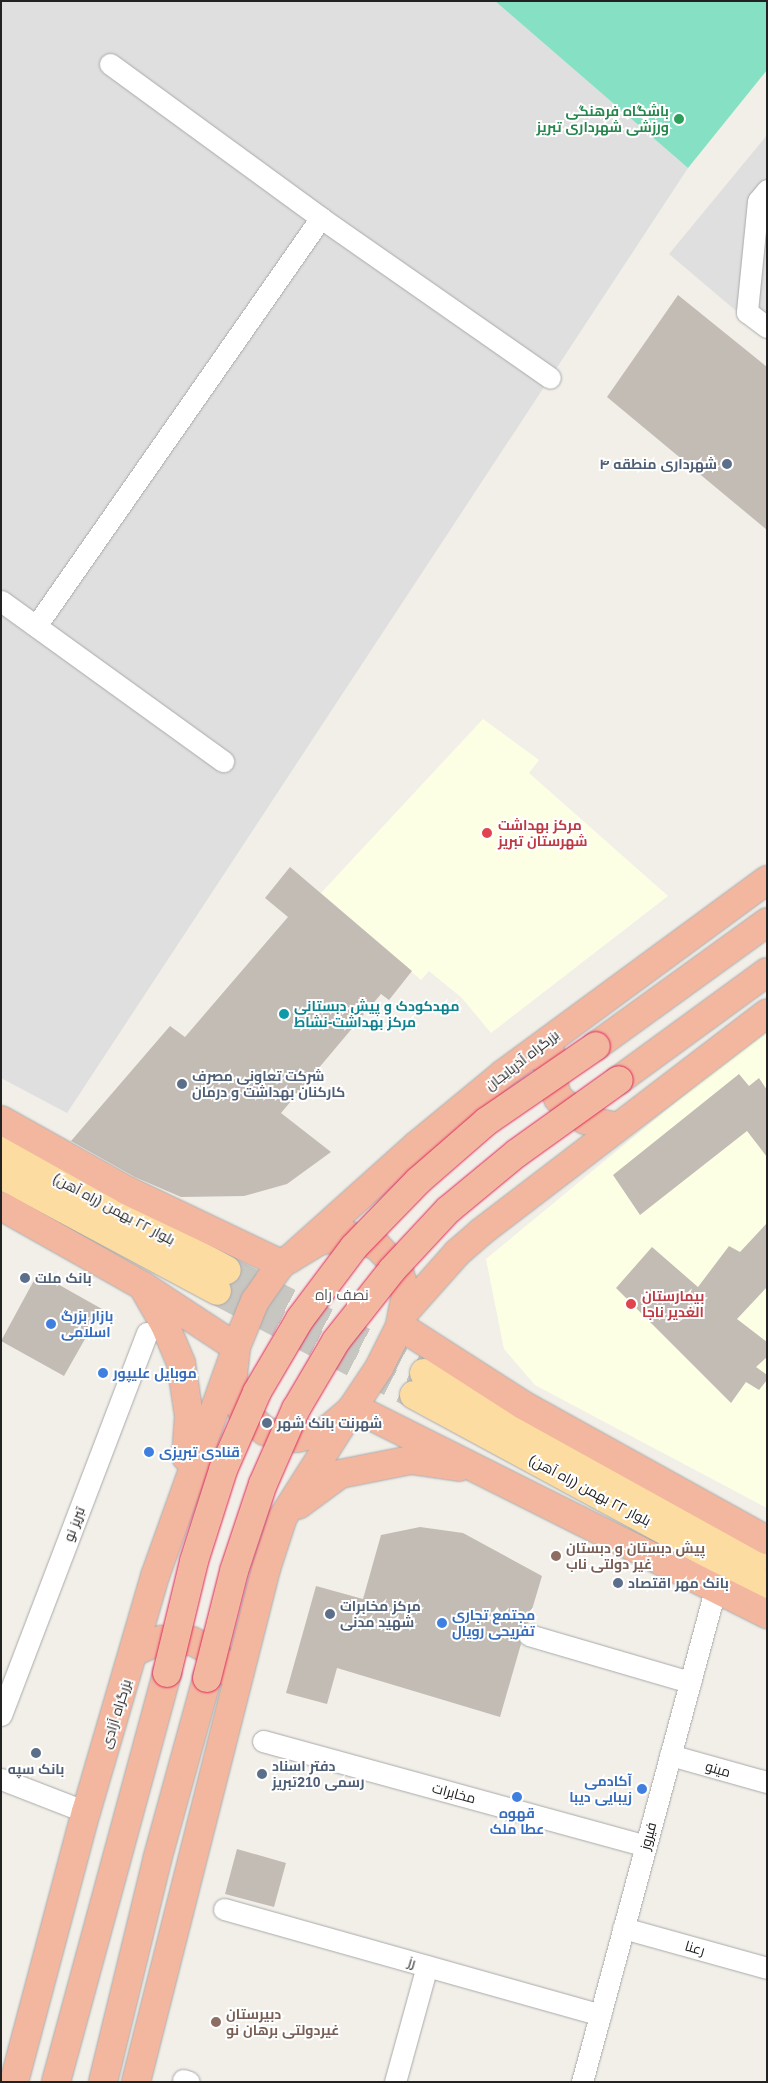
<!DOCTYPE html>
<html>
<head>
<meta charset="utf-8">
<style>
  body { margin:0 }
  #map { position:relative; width:768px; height:2083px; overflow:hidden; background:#f2efe9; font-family:Helvetica,Cairo,sans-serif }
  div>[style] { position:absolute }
  .residential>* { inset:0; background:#e0dfdf }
  .education>* { inset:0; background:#fdffe5 }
  .pitch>* { inset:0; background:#86e1c4 }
  .building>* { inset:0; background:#c3bcb5 }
  .primary-tunnel>* { height:28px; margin-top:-14px; transform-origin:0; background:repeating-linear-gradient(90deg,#c8c6c1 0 28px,transparent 0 42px) }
  .roads { filter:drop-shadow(0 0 1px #a9a9a9) drop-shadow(0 0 1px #a9a9a9) }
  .minor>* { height:21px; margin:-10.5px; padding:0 10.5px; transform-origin:10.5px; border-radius:10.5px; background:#fff }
  .primary>* { height:28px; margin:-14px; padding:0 14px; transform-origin:14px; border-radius:14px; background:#fddca2 }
  .trunk>* { height:28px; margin:-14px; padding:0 14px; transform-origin:14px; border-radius:14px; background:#f3b69f }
  .bridges { filter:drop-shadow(0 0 1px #df275b) drop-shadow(0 0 1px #df275b) }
  .trunk-bridge>* { height:28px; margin:-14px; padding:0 14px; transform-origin:14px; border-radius:14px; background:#f3b69f }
  .dots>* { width:14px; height:14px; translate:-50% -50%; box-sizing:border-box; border:2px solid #fff; border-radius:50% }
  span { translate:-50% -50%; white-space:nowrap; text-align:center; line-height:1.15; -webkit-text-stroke:4px #fff; paint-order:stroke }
  .leisure-label { font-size:14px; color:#27864d; font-weight:700 }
  .right { translate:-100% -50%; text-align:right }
  .service-label { font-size:14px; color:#4e5e75; font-weight:700 }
  .left { translate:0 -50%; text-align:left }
  .health-label { font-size:14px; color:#be3a42; font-weight:700 }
  .culture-label { font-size:14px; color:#0d838f; font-weight:700 }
  .street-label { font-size:14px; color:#222 }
  .shop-label { font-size:14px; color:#366cbe; font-weight:700 }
  .education-label { font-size:14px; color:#785e54; font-weight:700 }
  .neighbourhood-label { font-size:15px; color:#555 }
  .frame { position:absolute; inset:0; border:2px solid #222; pointer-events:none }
</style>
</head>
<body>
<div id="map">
  <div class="residential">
    <div style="clip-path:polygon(1px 1px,495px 1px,688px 168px,67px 1113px,1px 1078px)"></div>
    <div style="clip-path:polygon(767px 135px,767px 337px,669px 254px)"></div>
  </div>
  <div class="education">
    <div style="clip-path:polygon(483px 719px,539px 760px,529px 773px,668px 896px,491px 1033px,462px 998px,429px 971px,421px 980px,321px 893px)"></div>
    <div style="clip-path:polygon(767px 1027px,767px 1508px,535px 1385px,504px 1349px,486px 1259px)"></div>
  </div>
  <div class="pitch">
    <div style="clip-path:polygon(495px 1px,767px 1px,767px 70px,688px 168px)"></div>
  </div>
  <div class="building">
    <div style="clip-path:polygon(678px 295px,767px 367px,767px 530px,607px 397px)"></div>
    <div style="clip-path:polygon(290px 867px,412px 971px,389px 1000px,381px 994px,281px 1113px,331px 1152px,287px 1184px,244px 1196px,181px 1197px,135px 1177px,71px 1141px,170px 1026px,185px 1037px,288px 917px,265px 898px)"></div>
    <div style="clip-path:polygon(739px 1074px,749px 1086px,759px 1078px,767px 1090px,767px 1157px,747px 1131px,640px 1215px,613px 1175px)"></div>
    <div style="clip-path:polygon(767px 1223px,767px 1287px,737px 1319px,767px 1342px,767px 1357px,756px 1367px,767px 1375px,767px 1380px,759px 1390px,746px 1382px,731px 1403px,616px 1288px,652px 1247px,698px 1287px,729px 1246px,740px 1252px)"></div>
    <div style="clip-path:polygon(38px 1273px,102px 1309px,64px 1376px,1px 1341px)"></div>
    <div style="clip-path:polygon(420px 1527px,463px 1533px,542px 1576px,528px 1623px,517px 1631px,521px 1644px,500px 1717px,337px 1668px,327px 1704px,286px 1693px,316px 1586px,363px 1599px,381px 1535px)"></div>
    <div style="clip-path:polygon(237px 1849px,286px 1863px,274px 1907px,225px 1894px)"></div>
  </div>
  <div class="primary-tunnel">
    <div style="left:227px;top:1270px;width:222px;rotate:27.6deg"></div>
    <div style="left:217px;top:1291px;width:223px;rotate:27.8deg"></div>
  </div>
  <div class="roads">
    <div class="minor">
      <div style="left:110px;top:64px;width:261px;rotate:36.1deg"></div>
      <div style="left:321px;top:218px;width:279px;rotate:34.9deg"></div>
      <div style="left:767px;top:190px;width:14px;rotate:129deg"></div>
      <div style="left:758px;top:201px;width:112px;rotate:95.7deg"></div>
      <div style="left:747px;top:312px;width:25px;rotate:37deg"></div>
      <div style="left:1px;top:601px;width:274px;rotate:35.8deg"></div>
      <div style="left:36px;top:626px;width:498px;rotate:-55.1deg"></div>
      <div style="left:529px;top:1635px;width:168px;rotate:16.3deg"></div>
      <div style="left:1px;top:1715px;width:409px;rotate:-69.1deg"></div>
      <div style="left:263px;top:1741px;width:397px;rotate:15.3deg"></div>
      <div style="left:670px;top:1755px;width:101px;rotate:15.6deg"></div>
      <div style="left:1px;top:1779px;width:91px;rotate:21.2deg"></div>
      <div style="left:224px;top:1909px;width:391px;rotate:15.7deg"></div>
      <div style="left:623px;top:1928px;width:149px;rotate:15.5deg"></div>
      <div style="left:183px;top:2080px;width:6px;rotate:18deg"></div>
      <div style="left:395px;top:2082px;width:120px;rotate:-74.6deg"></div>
      <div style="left:582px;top:2082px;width:510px;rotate:-74.87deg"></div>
    </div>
    <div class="primary">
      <div style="left:1px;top:1149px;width:256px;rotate:28.2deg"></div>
      <div style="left:1px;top:1175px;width:245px;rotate:28.2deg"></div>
      <div style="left:424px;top:1373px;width:388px;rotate:28deg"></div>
      <div style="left:414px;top:1395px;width:401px;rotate:28.4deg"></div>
    </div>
    <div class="trunk">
      <div style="left:596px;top:1046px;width:211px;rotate:-35.9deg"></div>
      <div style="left:551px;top:1054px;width:12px;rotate:104deg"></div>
      <div style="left:548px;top:1066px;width:34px;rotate:73deg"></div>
      <div style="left:558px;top:1098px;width:35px;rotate:39deg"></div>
      <div style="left:585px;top:1120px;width:33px;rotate:12deg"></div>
      <div style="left:619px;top:1080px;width:183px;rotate:-36.1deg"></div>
      <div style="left:1px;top:1120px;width:145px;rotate:29.2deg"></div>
      <div style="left:128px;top:1191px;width:170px;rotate:25.5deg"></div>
      <div style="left:1px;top:1206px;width:163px;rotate:29.4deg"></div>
      <div style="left:143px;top:1286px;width:111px;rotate:33.3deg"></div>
      <div style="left:347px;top:1235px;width:32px;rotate:20deg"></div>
      <div style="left:377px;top:1246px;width:30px;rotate:46deg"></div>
      <div style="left:398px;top:1268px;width:27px;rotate:73deg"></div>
      <div style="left:406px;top:1294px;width:33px;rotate:101deg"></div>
      <div style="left:400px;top:1326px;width:47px;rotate:116.6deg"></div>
      <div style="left:379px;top:1368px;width:50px;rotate:123.7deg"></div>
      <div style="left:351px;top:1410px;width:34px;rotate:140deg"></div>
      <div style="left:325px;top:1432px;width:29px;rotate:168deg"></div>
      <div style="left:297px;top:1438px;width:33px;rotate:-168deg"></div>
      <div style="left:265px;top:1431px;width:31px;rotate:-138deg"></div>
      <div style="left:242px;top:1410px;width:27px;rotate:-112deg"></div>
      <div style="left:232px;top:1385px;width:38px;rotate:-84deg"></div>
      <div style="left:236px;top:1347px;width:50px;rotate:-67.6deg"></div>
      <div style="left:255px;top:1301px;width:45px;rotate:-54.9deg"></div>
      <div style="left:281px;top:1264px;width:44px;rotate:-31.2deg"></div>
      <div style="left:319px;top:1241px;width:29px;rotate:-12deg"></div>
      <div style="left:291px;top:1258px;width:169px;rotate:-41.9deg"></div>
      <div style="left:417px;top:1145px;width:112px;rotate:-39.5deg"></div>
      <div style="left:503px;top:1074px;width:328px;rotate:-36.3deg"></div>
      <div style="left:146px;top:1292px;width:38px;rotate:60deg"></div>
      <div style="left:165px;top:1325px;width:41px;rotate:67.2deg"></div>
      <div style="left:181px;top:1363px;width:54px;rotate:81.4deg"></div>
      <div style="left:189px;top:1416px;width:41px;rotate:94.2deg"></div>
      <div style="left:402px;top:1315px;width:83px;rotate:-48.4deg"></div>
      <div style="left:457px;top:1253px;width:32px;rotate:-41deg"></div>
      <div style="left:481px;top:1232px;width:360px;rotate:-37.4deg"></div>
      <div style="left:400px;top:1326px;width:146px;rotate:32.7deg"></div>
      <div style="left:523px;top:1405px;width:279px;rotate:29deg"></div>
      <div style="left:353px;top:1407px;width:463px;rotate:26.6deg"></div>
      <div style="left:298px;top:1505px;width:52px;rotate:-36.4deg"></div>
      <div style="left:340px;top:1474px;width:72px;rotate:-11.2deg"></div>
      <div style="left:411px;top:1460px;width:49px;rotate:8.1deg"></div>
      <div style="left:134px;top:1652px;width:30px;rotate:-24deg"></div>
      <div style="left:161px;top:1640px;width:31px;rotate:2deg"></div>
      <div style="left:192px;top:1641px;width:27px;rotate:28deg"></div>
      <div style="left:216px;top:1654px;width:21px;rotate:55deg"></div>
      <div style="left:14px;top:2082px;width:279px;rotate:-75.1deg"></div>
      <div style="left:86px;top:1812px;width:246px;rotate:-73.7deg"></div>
      <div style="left:155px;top:1576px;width:238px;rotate:-70.3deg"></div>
      <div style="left:56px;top:2082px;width:424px;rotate:-74.8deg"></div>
      <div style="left:103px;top:2082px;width:228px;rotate:-76.3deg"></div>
      <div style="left:157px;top:1860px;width:189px;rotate:-74.6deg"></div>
      <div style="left:136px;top:2082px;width:529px;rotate:-75.78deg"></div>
      <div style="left:266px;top:1569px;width:55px;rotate:-71.9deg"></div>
      <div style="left:283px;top:1517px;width:127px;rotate:-57.6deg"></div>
    </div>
  </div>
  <div class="bridges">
    <div class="trunk-bridge">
      <div style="left:167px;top:1673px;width:115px;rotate:-76.4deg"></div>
      <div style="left:194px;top:1561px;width:96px;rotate:-72.3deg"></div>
      <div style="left:223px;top:1470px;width:85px;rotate:-66.4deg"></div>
      <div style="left:257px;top:1392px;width:85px;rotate:-59.5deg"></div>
      <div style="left:300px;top:1319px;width:90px;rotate:-53.1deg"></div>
      <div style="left:354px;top:1247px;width:92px;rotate:-45.9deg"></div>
      <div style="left:418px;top:1181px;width:91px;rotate:-41deg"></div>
      <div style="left:487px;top:1121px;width:132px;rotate:-34.5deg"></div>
      <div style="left:207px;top:1678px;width:110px;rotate:-75.8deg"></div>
      <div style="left:234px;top:1571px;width:92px;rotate:-71.6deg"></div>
      <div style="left:263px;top:1484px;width:82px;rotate:-66.3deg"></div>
      <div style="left:296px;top:1409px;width:79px;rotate:-59.5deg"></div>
      <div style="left:336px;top:1341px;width:90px;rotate:-51.7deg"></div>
      <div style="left:392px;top:1270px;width:82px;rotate:-47deg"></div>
      <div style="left:448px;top:1210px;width:89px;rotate:-39.6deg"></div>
      <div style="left:517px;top:1153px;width:125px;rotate:-35.6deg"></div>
    </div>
  </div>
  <div class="dots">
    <div style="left:679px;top:119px;background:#2e9e5b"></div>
    <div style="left:727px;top:464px;background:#5c6f8a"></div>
    <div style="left:487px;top:833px;background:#e0444e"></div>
    <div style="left:284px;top:1014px;background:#0f9aa8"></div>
    <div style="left:182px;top:1084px;background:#5c6f8a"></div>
    <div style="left:25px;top:1278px;background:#5c6f8a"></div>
    <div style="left:631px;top:1304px;background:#e0444e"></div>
    <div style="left:51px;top:1324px;background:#3f7fe0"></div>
    <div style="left:103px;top:1373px;background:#3f7fe0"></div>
    <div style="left:267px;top:1423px;background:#5c6f8a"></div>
    <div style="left:149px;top:1452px;background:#3f7fe0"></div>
    <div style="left:556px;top:1556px;background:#8d6e63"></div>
    <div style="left:618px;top:1583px;background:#5c6f8a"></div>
    <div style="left:330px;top:1614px;background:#5c6f8a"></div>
    <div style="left:442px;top:1623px;background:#3f7fe0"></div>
    <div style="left:36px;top:1753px;background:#5c6f8a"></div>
    <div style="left:262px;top:1774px;background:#5c6f8a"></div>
    <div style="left:642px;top:1789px;background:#3f7fe0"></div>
    <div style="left:517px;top:1797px;background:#3f7fe0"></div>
    <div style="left:216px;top:2022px;background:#8d6e63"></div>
  </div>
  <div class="leisure-label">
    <span class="right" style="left:669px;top:119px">باشگاه فرهنگی<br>ورزشی شهرداری تبریز</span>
  </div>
  <div class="service-label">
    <span class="right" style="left:717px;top:464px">شهرداری منطقه ۴</span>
    <span class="left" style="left:192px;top:1084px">شرکت تعاونی مصرف<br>کارکنان بهداشت و درمان</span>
    <span class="left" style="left:35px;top:1278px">بانک ملت</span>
    <span class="left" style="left:277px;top:1423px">شهرنت بانک شهر</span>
    <span class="left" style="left:628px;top:1583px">بانک مهر اقتصاد</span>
    <span class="left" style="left:340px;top:1614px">مرکز مخابرات<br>شهید مدنی</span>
    <span class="left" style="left:272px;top:1774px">دفتر اسناد<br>رسمی 210تبریز</span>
    <span style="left:36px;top:1769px">بانک سپه</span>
  </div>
  <div class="health-label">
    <span class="left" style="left:498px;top:833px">مرکز بهداشت<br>شهرستان تبریز</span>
    <span class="left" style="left:642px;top:1304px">بیمارستان<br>الغدیر ناجا</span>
  </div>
  <div class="culture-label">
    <span class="left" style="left:294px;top:1014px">مهدکودک و پیش دبستانی<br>مرکز بهداشت-نشاط</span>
  </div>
  <div class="street-label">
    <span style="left:522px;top:1060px;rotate:-38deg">بزرگراه آذربایجان</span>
    <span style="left:114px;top:1209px;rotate:28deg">بلوار ۲۲ بهمن (راه آهن)</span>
    <span style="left:590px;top:1490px;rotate:28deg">بلوار ۲۲ بهمن (راه آهن)</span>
    <span style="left:74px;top:1524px;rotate:-69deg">تبریز نو</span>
    <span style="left:116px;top:1714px;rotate:-73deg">بزرگراه آزادی</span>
    <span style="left:718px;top:1769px;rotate:16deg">مینو</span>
    <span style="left:454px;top:1793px;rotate:15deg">مخابرات</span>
    <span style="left:648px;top:1836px;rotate:-75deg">فیروز</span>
    <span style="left:695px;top:1948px;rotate:16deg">رعنا</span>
    <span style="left:412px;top:1962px;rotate:16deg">رز</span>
  </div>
  <div class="shop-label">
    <span class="left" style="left:61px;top:1324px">بازار بزرگ<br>اسلامی</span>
    <span class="left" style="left:113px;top:1373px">موبایل علیپور</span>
    <span class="left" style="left:159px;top:1452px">قنادی تبریزی</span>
    <span class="left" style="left:452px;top:1623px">مجتمع تجاری<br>تفریحی رویال</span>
    <span class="right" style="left:632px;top:1789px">آکادمی<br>زیبایی دیبا</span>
    <span style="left:517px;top:1821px">قهوه<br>عطا ملک</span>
  </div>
  <div class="education-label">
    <span class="left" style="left:566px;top:1556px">پیش دبستان و دبستان<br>غیر دولتی ناب</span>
    <span class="left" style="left:226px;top:2022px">دبیرستان<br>غیردولتی برهان نو</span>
  </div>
  <div class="neighbourhood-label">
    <span style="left:342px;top:1295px">نصف راه</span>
  </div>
  <div class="frame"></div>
</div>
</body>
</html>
